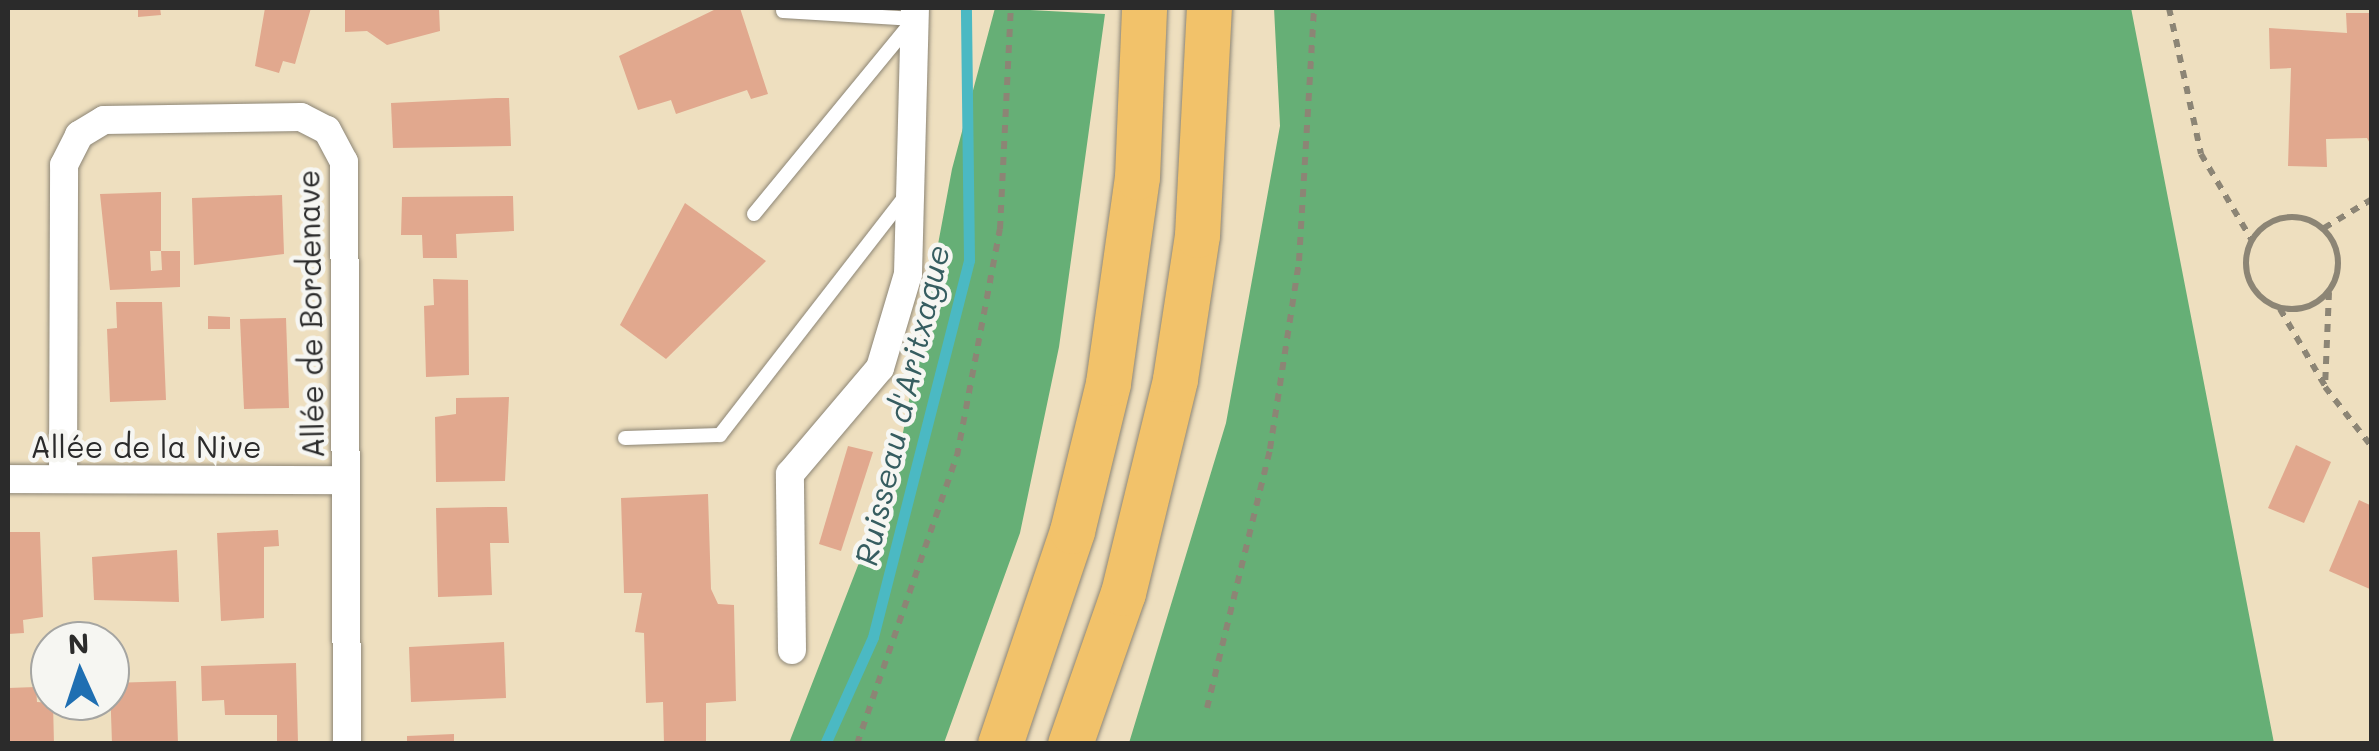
<!DOCTYPE html>
<html>
<head>
<meta charset="utf-8">
<style>
  body { margin:0 }
  #map { position:relative; width:2379px; height:751px; overflow:hidden; background:#eedfbf; font-family:Mali,sans-serif }
  div>[style] { position:absolute }
  .forest>* { inset:0; background:#66af76 }
  .stream>* { height:11px; margin:-5.5px; padding:0 5.5px; transform-origin:5.5px; border-radius:5.5px; background:#4bb9c3 }
  .building>* { inset:0; background:#e1a88e }
  .path>* { height:6px; margin-top:-3px; transform-origin:0; background:repeating-linear-gradient(90deg,#8c8575 0 8px,transparent 0 16px) }
  .path>.ring { margin:-3px; padding:0; box-sizing:content-box; background:none; border:6px solid #8c8575; border-radius:50% }
  .roads { filter:drop-shadow(0 0 2px #8c8575) drop-shadow(0 0 2px #8c8575) }
  .service>* { height:14px; margin:-7px; padding:0 7px; transform-origin:7px; border-radius:7px; background:#fff }
  .minor>* { height:28px; margin:-14px; padding:0 14px; transform-origin:14px; border-radius:14px; background:#fff }
  .primary>* { height:45px; margin:-22.5px; padding:0 22.5px; transform-origin:22.5px; border-radius:22.5px; background:#f2c26a }
  span { translate:-50% -50%; white-space:nowrap; text-align:center; line-height:1.15; -webkit-text-stroke:9px #f6f6f2; paint-order:stroke }
  .street-label { font-size:30px; color:#2b2b2b }
  .water-label { font-size:32px; color:#365d60; font-style:italic }
  .frame { position:absolute; inset:0; border:10px solid #2b2b2b; pointer-events:none }
  .north { position:absolute; left:30px; top:621px; width:100px; height:100px; box-sizing:border-box; background:#f6f6f2; border:2px solid #a5a5a2; border-radius:50%; rotate:357deg; font-size:28px; font-weight:700; line-height:40px; text-align:center; color:#2b2b2b }
  .north::after { content:''; display:block; margin:auto; width:35px; height:45px; background:#1f6fb2; clip-path:polygon(50% 0,100% 100%,50% 72%,0 100%) }
</style>
</head>
<body>
<div id="map">
  <div class="forest">
    <div style="clip-path:polygon(995px 8px,1105px 14px,1059px 347px,1020px 533px,944px 743px,789px 743px,897px 465px,952px 169px)"></div>
    <div style="clip-path:polygon(1274px 8px,2131px 8px,2274px 743px,1129px 743px,1226px 423px,1280px 126px)"></div>
  </div>
  <div class="stream">
    <div style="left:825px;top:744px;width:117px;rotate:-65.8deg"></div>
    <div style="left:873px;top:637px;width:389px;rotate:-75.7deg"></div>
    <div style="left:969px;top:260px;width:252px;rotate:-90.7deg"></div>
  </div>
  <div class="building">
    <div style="clip-path:polygon(138px 8px,160px 8px,161px 15px,138px 17px)"></div>
    <div style="clip-path:polygon(265px 8px,311px 8px,295px 64px,283px 61px,279px 73px,255px 66px)"></div>
    <div style="clip-path:polygon(345px 8px,439px 8px,440px 31px,387px 45px,367px 31px,345px 32px)"></div>
    <div style="clip-path:polygon(718px 8px,740px 8px,768px 94px,751px 99px,747px 90px,676px 114px,671px 100px,638px 110px,619px 56px)"></div>
    <div style="clip-path:polygon(2346px 13px,2372px 13px,2372px 147px,2367px 138px,2326px 139px,2327px 167px,2288px 166px,2291px 68px,2270px 69px,2269px 28px,2347px 33px)"></div>
    <div style="clip-path:polygon(496px 98px,509px 98px,511px 146px,393px 148px,391px 103px)"></div>
    <div style="clip-path:polygon(161px 192px,161px 251px,150px 251px,151px 271px,162px 270px,161px 251px,180px 251px,180px 287px,110px 290px,100px 194px)"></div>
    <div style="clip-path:polygon(282px 195px,284px 254px,194px 265px,192px 198px)"></div>
    <div style="clip-path:polygon(513px 196px,514px 231px,456px 234px,457px 258px,423px 258px,422px 235px,401px 235px,402px 197px)"></div>
    <div style="clip-path:polygon(685px 203px,766px 261px,666px 359px,620px 325px)"></div>
    <div style="clip-path:polygon(433px 279px,468px 280px,469px 375px,426px 377px,424px 306px,434px 305px)"></div>
    <div style="clip-path:polygon(116px 302px,162px 302px,166px 400px,110px 402px,107px 329px,117px 328px)"></div>
    <div style="clip-path:polygon(208px 316px,230px 317px,230px 329px,208px 329px)"></div>
    <div style="clip-path:polygon(286px 318px,289px 408px,244px 409px,240px 319px)"></div>
    <div style="clip-path:polygon(509px 397px,505px 481px,436px 482px,435px 417px,456px 414px,456px 398px)"></div>
    <div style="clip-path:polygon(2296px 445px,2331px 462px,2304px 523px,2268px 508px)"></div>
    <div style="clip-path:polygon(848px 446px,873px 452px,841px 551px,819px 544px)"></div>
    <div style="clip-path:polygon(708px 494px,711px 589px,718px 604px,734px 605px,736px 701px,706px 703px,706px 744px,664px 744px,663px 702px,646px 703px,644px 633px,635px 632px,642px 593px,624px 593px,621px 498px)"></div>
    <div style="clip-path:polygon(2359px 500px,2372px 506px,2372px 590px,2329px 571px)"></div>
    <div style="clip-path:polygon(489px 507px,507px 507px,509px 543px,490px 543px,492px 595px,438px 597px,436px 508px)"></div>
    <div style="clip-path:polygon(278px 530px,279px 546px,264px 547px,264px 618px,221px 621px,217px 533px)"></div>
    <div style="clip-path:polygon(8px 532px,40px 532px,43px 617px,23px 620px,24px 633px,8px 634px)"></div>
    <div style="clip-path:polygon(177px 550px,179px 602px,94px 600px,92px 557px)"></div>
    <div style="clip-path:polygon(504px 642px,506px 698px,411px 702px,409px 647px)"></div>
    <div style="clip-path:polygon(296px 663px,298px 743px,277px 742px,277px 715px,225px 715px,224px 700px,202px 701px,201px 666px)"></div>
    <div style="clip-path:polygon(176px 681px,178px 744px,112px 744px,110px 683px)"></div>
    <div style="clip-path:polygon(36px 687px,37px 702px,53px 703px,54px 744px,10px 744px,8px 688px)"></div>
    <div style="clip-path:polygon(454px 734px,454px 744px,407px 744px,407px 736px)"></div>
  </div>
  <div class="path">
    <div style="left:2169px;top:8px;width:149px;rotate:77.6deg"></div>
    <div style="left:2201px;top:154px;width:99px;rotate:59.5deg"></div>
    <div class="ring" style="left:2246px;top:217px;width:86px;height:86px"></div>
    <div style="left:2324px;top:228px;width:56px;rotate:-31.1deg"></div>
    <div style="left:2329px;top:292px;width:95px;rotate:92.4deg"></div>
    <div style="left:2325px;top:387px;width:76px;rotate:51.9deg"></div>
    <div style="left:2280px;top:309px;width:89px;rotate:59.7deg"></div>
    <div style="left:1207px;top:708px;width:267px;rotate:-76.3deg"></div>
    <div style="left:1270px;top:449px;width:190px;rotate:-81.2deg"></div>
    <div style="left:1299px;top:261px;width:253px;rotate:-86.6deg"></div>
    <div style="left:857px;top:744px;width:305px;rotate:-70.9deg"></div>
    <div style="left:957px;top:456px;width:231px;rotate:-79.3deg"></div>
    <div style="left:1000px;top:229px;width:221px;rotate:-87.2deg"></div>
  </div>
  <div class="roads">
    <div class="service">
      <div style="left:783px;top:11px;width:132px;rotate:3.5deg"></div>
      <div style="left:754px;top:214px;width:247px;rotate:-50.6deg"></div>
      <div style="left:625px;top:438px;width:95px;rotate:-1.8deg"></div>
      <div style="left:720px;top:435px;width:305px;rotate:-52.2deg"></div>
    </div>
    <div class="minor">
      <div style="left:63px;top:478px;width:313px;rotate:-89.8deg"></div>
      <div style="left:64px;top:165px;width:34px;rotate:-63deg"></div>
      <div style="left:79px;top:135px;width:29px;rotate:-31deg"></div>
      <div style="left:104px;top:120px;width:197px;rotate:-0.9deg"></div>
      <div style="left:301px;top:117px;width:29px;rotate:27deg"></div>
      <div style="left:327px;top:130px;width:36px;rotate:62deg"></div>
      <div style="left:344px;top:162px;width:582px;rotate:89.7deg"></div>
      <div style="left:8px;top:479px;width:336px;rotate:0.2deg"></div>
      <div style="left:792px;top:650px;width:176px;rotate:-90.7deg"></div>
      <div style="left:790px;top:474px;width:139px;rotate:-49.7deg"></div>
      <div style="left:880px;top:368px;width:98px;rotate:-73.4deg"></div>
      <div style="left:908px;top:274px;width:266px;rotate:-88.5deg"></div>
    </div>
    <div class="primary">
      <div style="left:1000px;top:744px;width:225px;rotate:-71.3deg"></div>
      <div style="left:1072px;top:531px;width:152px;rotate:-76.3deg"></div>
      <div style="left:1108px;top:383px;width:208px;rotate:-82deg"></div>
      <div style="left:1137px;top:177px;width:169px;rotate:-87.6deg"></div>
      <div style="left:1070px;top:744px;width:160px;rotate:-70.7deg"></div>
      <div style="left:1123px;top:593px;width:220px;rotate:-76.3deg"></div>
      <div style="left:1175px;top:379px;width:146px;rotate:-81.3deg"></div>
      <div style="left:1197px;top:235px;width:227px;rotate:-87deg"></div>
    </div>
  </div>
  <div class="street-label">
    <span style="left:310px;top:314px;rotate:-91deg">Allée de Bordenave</span>
    <span style="left:146px;top:446px">Allée de la Nive</span>
  </div>
  <div class="water-label">
    <span style="left:901px;top:405px;rotate:-77deg">Ruisseau d'Aritxague</span>
  </div>
  <div class="frame"></div>
  <div class="north">N</div>
</div>
</body>
</html>
